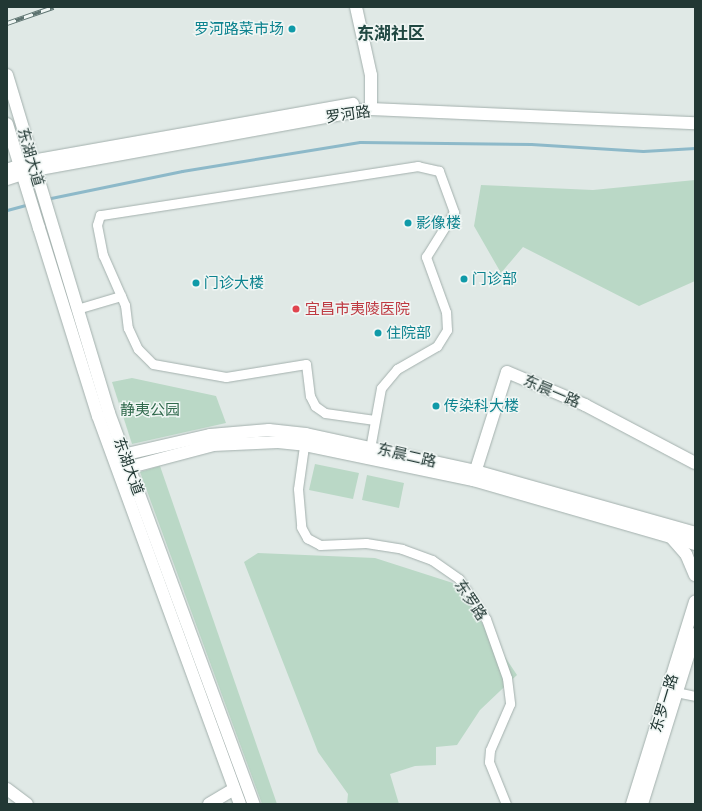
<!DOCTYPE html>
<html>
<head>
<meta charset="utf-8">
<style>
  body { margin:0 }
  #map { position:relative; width:702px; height:811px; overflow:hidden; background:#e0e9e6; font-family:"Exo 2","Noto Sans SC",sans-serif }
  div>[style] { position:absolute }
  .green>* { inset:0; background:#bad8c6 }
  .stream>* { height:3px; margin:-1.5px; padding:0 1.5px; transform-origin:1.5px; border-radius:1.5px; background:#8db9c9 }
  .roads { filter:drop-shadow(0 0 1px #a3b0ad) drop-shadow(0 0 1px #a3b0ad) }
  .street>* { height:9px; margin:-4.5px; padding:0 4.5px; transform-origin:4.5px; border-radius:4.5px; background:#fff }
  .secondary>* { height:12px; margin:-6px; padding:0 6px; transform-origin:6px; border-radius:6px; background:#fff }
  .rail>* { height:4.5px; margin-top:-2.25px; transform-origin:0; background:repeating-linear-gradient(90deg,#f0f6f4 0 9px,#5d7370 0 18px); box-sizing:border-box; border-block:1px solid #5d7370 }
  .dots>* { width:11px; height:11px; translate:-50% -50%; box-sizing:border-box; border:2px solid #f0f6f4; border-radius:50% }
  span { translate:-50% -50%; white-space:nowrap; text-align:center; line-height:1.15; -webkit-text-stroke:3px #f0f6f4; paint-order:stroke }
  .culture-label { font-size:15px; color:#0d838f }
  .right { translate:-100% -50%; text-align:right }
  .left { translate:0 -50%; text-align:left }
  .street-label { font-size:15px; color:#223834 }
  .health-label { font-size:15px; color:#be3a42 }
  .park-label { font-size:15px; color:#316a4d }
  .quarter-label { font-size:17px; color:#204842; font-weight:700 }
  .frame { position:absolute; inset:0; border:8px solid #223834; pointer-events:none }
</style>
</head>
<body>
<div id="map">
  <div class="green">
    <div style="clip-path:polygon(695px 180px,695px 281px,639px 306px,523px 247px,501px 273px,474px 226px,481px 185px,593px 190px)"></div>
    <div style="clip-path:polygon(132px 378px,216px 396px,226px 423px,132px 444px,112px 382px)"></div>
    <div style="clip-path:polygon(315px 464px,359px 473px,353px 499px,309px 490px)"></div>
    <div style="clip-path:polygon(160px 466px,277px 804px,262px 804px,140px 472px)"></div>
    <div style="clip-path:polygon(367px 475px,404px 483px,399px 508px,362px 500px)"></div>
    <div style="clip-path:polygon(258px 553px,375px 558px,456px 584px,517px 675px,480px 710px,457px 745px,436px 747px,436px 765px,415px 766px,390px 774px,399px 804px,347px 804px,348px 794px,318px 752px,244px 562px)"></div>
  </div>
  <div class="stream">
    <div style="left:46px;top:199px;width:139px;rotate:-11.6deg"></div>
    <div style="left:182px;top:171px;width:180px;rotate:-9.3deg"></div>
    <div style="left:360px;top:142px;width:171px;rotate:0.7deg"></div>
    <div style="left:531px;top:144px;width:112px;rotate:3.6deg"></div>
    <div style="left:643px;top:151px;width:52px;rotate:-3.3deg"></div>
    <div style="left:7px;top:210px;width:23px;rotate:-15deg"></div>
  </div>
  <div class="roads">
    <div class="street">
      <div style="left:77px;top:309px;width:46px;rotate:-16.5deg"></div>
      <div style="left:305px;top:439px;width:50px;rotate:98deg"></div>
      <div style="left:298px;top:489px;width:38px;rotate:85deg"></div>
      <div style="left:301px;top:527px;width:13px;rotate:61deg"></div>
      <div style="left:307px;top:538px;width:15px;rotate:28deg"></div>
      <div style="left:320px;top:545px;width:46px;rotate:-2.5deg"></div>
      <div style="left:366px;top:543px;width:36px;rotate:9deg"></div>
      <div style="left:402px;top:549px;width:32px;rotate:20deg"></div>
      <div style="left:432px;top:560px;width:33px;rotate:35deg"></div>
      <div style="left:459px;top:579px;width:48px;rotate:56deg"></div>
      <div style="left:486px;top:619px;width:63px;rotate:70.4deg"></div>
      <div style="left:507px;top:678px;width:26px;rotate:83deg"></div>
      <div style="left:510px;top:704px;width:50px;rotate:113.5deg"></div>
      <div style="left:490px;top:750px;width:12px;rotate:95deg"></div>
      <div style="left:489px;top:762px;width:45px;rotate:68deg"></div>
      <div style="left:369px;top:454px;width:67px;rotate:-79.7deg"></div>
      <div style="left:381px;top:388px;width:25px;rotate:-50deg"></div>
      <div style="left:397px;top:369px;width:46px;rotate:-29.9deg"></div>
      <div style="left:437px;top:346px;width:19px;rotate:-58deg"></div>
      <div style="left:447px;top:330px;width:18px;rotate:-93deg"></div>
      <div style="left:446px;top:312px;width:59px;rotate:-110deg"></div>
      <div style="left:426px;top:257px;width:53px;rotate:-58.1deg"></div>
      <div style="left:454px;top:212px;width:44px;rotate:-110.1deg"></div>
      <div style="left:439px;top:171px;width:22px;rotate:-167deg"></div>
      <div style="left:418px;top:166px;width:322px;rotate:171.2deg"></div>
      <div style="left:100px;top:215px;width:10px;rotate:107deg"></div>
      <div style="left:97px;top:225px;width:31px;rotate:79deg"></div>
      <div style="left:103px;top:255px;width:55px;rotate:66.3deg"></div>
      <div style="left:125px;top:305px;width:23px;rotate:83deg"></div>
      <div style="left:128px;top:328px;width:23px;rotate:65deg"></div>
      <div style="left:138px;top:349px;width:21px;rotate:45deg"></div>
      <div style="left:153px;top:364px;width:74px;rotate:10.1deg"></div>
      <div style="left:226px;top:377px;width:81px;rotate:-9.2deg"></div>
      <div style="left:306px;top:364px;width:32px;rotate:83deg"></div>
      <div style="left:310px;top:396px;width:11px;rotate:63deg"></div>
      <div style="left:315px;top:406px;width:12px;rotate:35deg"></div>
      <div style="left:325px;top:413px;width:50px;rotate:8deg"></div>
      <div style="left:676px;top:692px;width:19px;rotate:12deg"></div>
    </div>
    <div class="secondary">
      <div style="left:356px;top:7px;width:70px;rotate:77.6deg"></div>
      <div style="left:371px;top:75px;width:34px;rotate:90deg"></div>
      <div style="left:7px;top:75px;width:353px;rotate:73.2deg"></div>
      <div style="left:109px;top:413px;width:417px;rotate:69.7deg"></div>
      <div style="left:7px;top:124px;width:109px;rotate:72.9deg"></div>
      <div style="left:7px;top:170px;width:27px;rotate:-20deg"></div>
      <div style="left:32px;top:161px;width:326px;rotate:-10.1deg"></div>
      <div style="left:7px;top:179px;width:28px;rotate:-18deg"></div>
      <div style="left:34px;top:170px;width:342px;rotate:-10.3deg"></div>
      <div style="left:371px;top:109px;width:324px;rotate:2.5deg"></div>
      <div style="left:39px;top:228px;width:197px;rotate:72.6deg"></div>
      <div style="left:98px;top:416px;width:413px;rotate:69.9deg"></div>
      <div style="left:118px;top:456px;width:94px;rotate:-12.9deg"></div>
      <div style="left:210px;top:435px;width:59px;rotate:-4.8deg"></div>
      <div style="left:269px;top:430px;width:37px;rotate:6deg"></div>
      <div style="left:306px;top:434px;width:173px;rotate:12.3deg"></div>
      <div style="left:475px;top:471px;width:229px;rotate:15.7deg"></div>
      <div style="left:123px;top:469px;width:93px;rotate:-14.9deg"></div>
      <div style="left:213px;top:445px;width:65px;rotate:-2.6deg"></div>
      <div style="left:278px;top:442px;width:27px;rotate:6deg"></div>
      <div style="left:305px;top:445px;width:172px;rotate:11.8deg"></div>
      <div style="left:473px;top:480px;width:231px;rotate:16.1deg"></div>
      <div style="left:473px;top:479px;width:112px;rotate:-72.4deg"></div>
      <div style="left:507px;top:372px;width:85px;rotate:22.9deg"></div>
      <div style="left:585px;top:405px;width:124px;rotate:27.8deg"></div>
      <div style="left:671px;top:537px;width:23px;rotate:49deg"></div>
      <div style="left:686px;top:554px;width:23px;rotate:67deg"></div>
      <div style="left:7px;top:789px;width:25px;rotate:37deg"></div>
      <div style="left:209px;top:804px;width:29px;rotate:-31deg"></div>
      <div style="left:632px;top:804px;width:212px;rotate:-72.7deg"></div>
      <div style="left:642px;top:804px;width:178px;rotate:-72.7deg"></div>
    </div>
  </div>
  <div class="rail">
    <div style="left:7px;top:23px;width:49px;rotate:-19.2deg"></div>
  </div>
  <div class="dots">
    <div style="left:292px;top:29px;background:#0f9aa8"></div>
    <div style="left:408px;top:223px;background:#0f9aa8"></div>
    <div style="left:464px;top:279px;background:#0f9aa8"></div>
    <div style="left:196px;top:283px;background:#0f9aa8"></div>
    <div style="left:296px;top:309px;background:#e0444e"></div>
    <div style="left:378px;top:333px;background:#0f9aa8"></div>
    <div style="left:436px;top:406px;background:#0f9aa8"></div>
  </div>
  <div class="culture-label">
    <span class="right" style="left:284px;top:29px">罗河路菜市场</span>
    <span class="left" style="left:416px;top:223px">影像楼</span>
    <span class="left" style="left:472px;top:279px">门诊部</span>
    <span class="left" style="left:204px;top:283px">门诊大楼</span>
    <span class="left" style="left:386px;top:333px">住院部</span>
    <span class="left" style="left:444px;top:406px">传染科大楼</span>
  </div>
  <div class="street-label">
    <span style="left:348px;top:114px;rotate:-8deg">罗河路</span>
    <span style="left:31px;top:157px;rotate:74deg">东湖大道</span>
    <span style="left:552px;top:391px;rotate:23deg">东晨一路</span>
    <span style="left:407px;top:455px;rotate:13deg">东晨二路</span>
    <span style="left:129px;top:466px;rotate:70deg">东湖大道</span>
    <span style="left:471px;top:600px;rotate:56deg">东罗路</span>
    <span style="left:664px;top:703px;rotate:-73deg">东罗一路</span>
  </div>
  <div class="health-label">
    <span class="left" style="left:305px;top:309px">宜昌市夷陵医院</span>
  </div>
  <div class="park-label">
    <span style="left:150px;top:410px">静夷公园</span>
  </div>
  <div class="quarter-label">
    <span style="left:391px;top:33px">东湖社区</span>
  </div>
  <div class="frame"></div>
</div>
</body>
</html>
